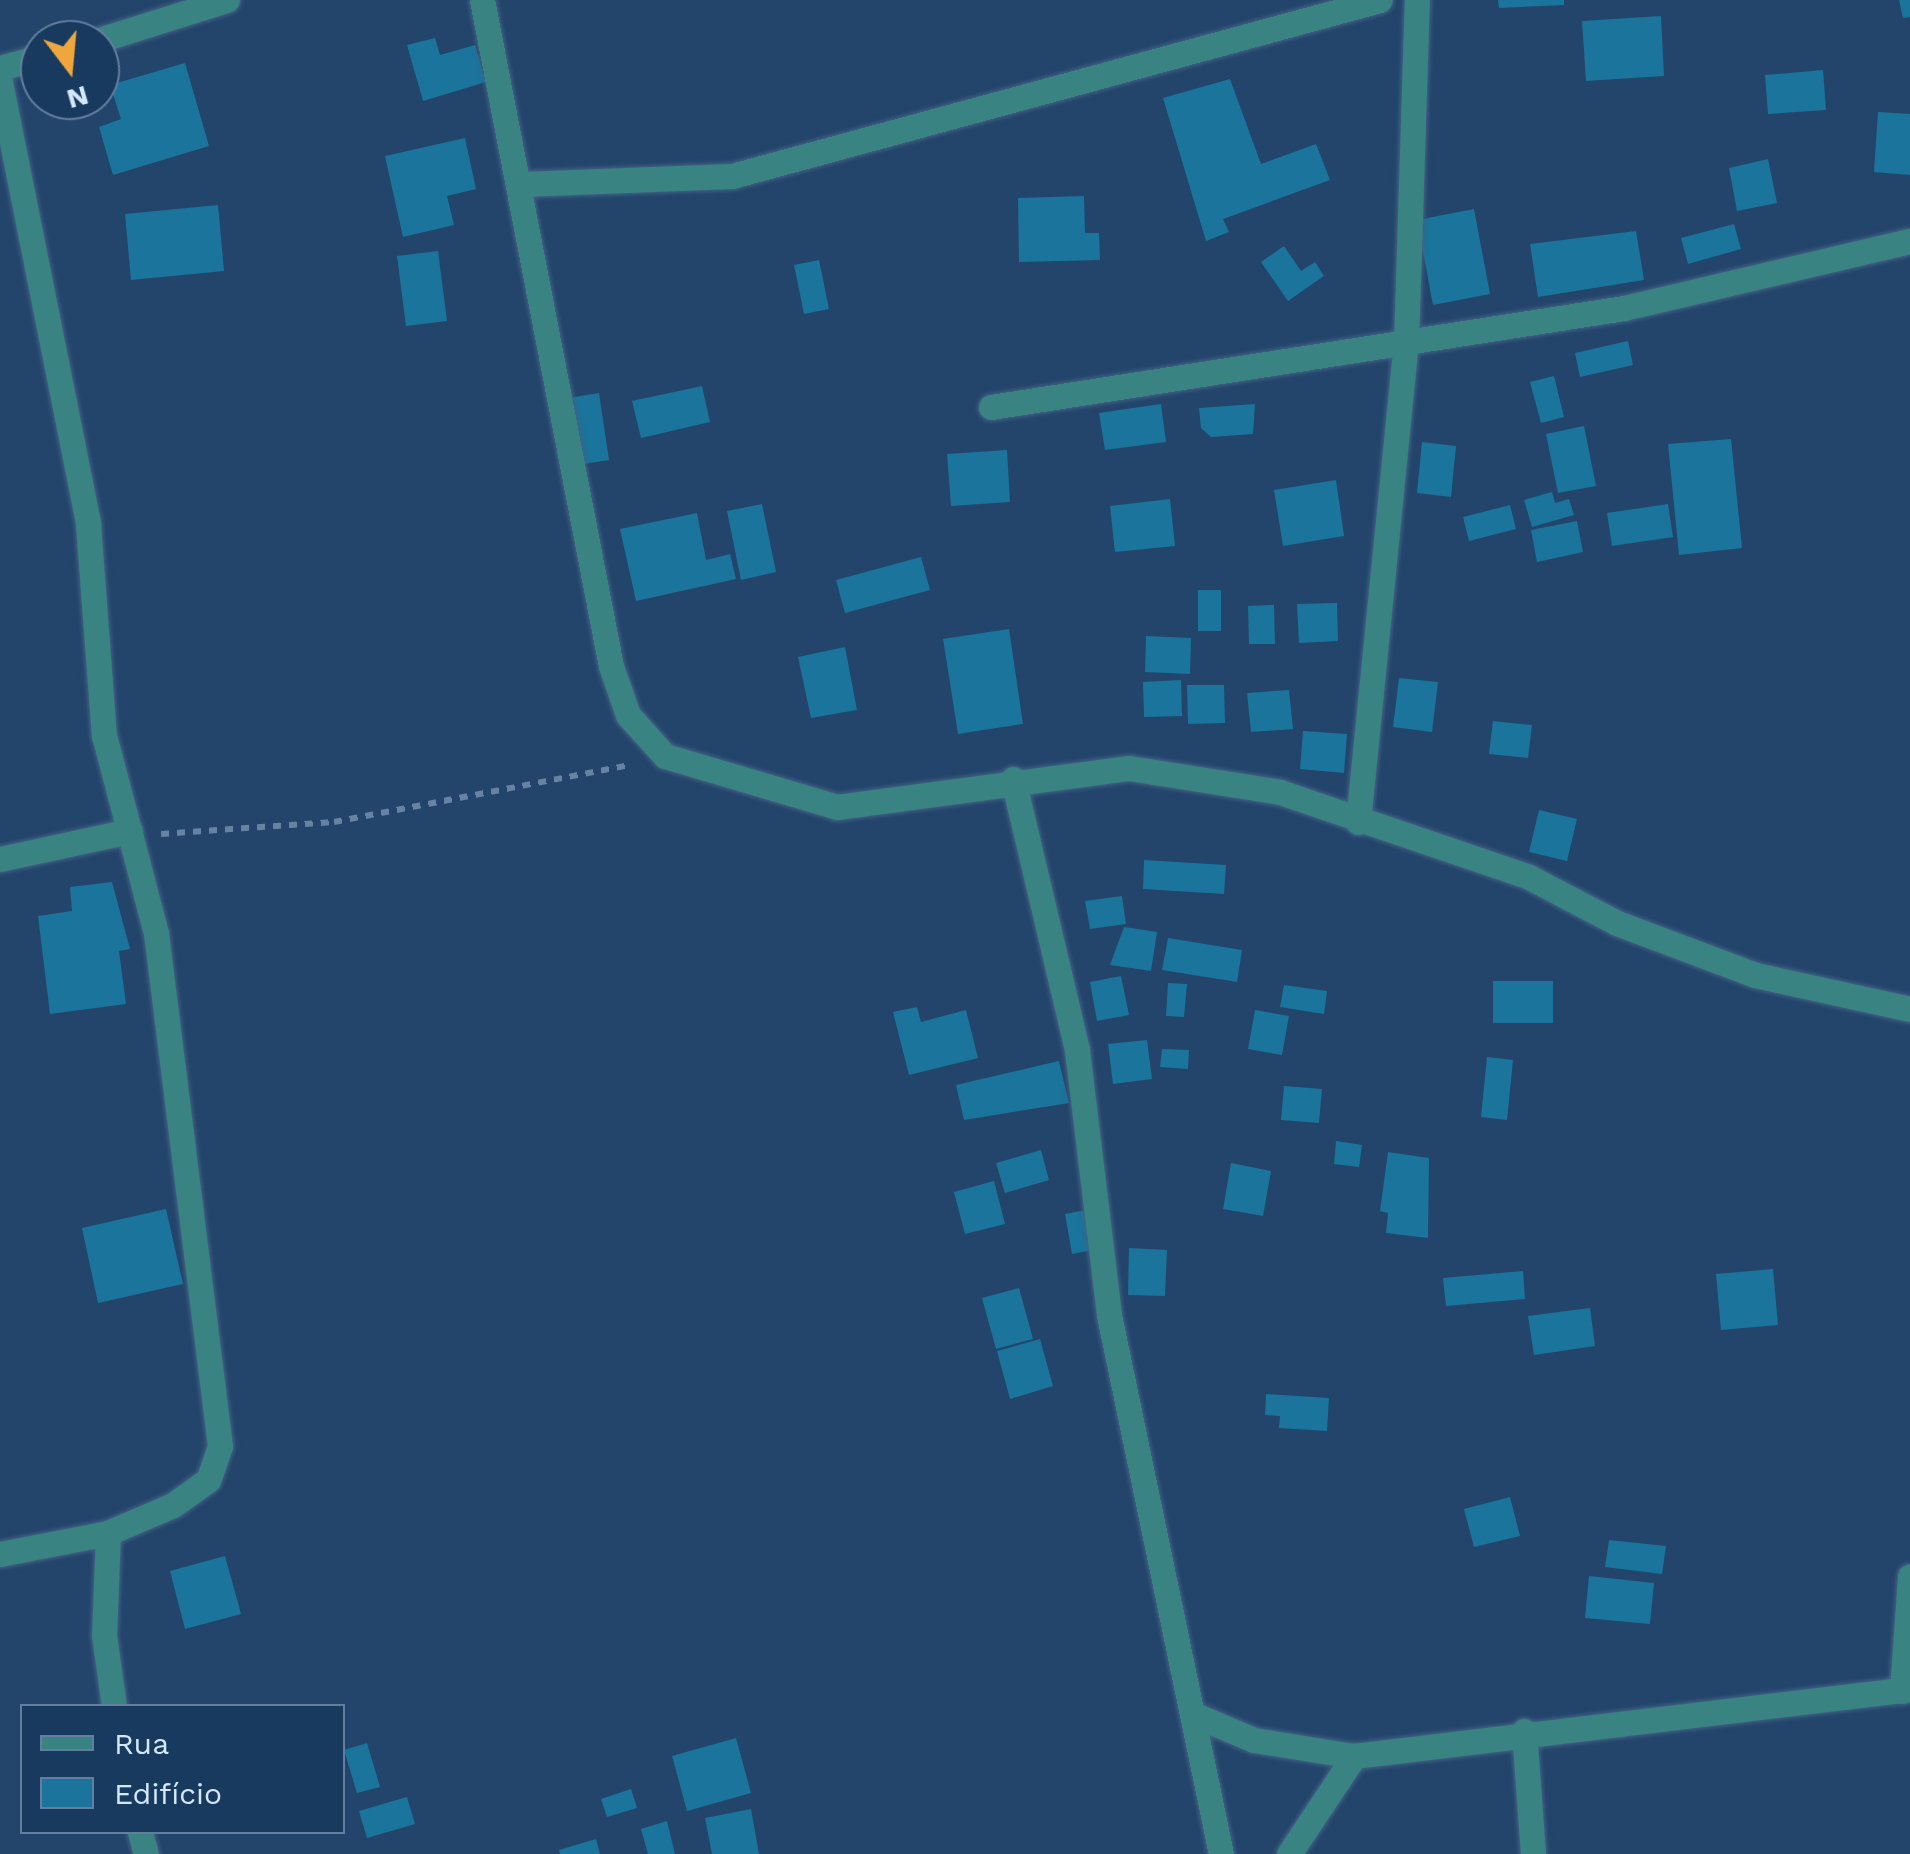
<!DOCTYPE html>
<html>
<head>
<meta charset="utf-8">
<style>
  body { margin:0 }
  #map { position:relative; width:1910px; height:1854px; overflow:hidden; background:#23456b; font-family:"Work Sans",sans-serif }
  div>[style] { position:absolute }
  .building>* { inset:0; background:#1b749b }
  .path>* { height:6px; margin-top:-3px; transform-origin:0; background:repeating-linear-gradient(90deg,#6683a3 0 8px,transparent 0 16px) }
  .roads { filter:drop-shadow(0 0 2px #436285) drop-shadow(0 0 2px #436285) }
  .minor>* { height:25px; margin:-12.5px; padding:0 12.5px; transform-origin:12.5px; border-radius:12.5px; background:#398482 }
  span { translate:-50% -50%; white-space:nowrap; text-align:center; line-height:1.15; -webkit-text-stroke:10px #183a5f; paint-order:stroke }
  .legend { position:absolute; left:20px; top:1704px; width:325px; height:130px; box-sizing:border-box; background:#183a5f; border:2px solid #637f9f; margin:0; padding:12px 18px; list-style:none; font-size:30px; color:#d3e7fe }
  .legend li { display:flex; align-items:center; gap:20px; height:50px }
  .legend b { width:50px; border:2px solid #637f9f }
  .north { position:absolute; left:20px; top:20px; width:100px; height:100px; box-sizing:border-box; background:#183a5f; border:2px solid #637f9f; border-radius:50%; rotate:164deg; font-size:28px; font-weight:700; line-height:40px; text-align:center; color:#d3e7fe }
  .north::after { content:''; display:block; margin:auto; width:35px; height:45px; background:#efa73d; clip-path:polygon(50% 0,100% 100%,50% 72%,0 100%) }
</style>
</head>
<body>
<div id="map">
  <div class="building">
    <div style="clip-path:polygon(1498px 0,1564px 0,1564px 5px,1499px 8px)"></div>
    <div style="clip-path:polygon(1899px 0,1910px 0,1910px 17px,1903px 18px)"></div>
    <div style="clip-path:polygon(1661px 16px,1664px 76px,1586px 81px,1582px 21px)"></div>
    <div style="clip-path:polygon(435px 38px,440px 55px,475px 45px,486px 82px,423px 101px,407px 45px)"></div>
    <div style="clip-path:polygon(185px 63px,209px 146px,113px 175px,99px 127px,121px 119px,110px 85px)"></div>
    <div style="clip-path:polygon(1823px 70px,1826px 110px,1768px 114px,1765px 75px)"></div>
    <div style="clip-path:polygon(1230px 79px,1261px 164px,1316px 144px,1330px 180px,1223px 219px,1229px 232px,1206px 241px,1163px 98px)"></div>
    <div style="clip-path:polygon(1878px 112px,1910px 114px,1910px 175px,1874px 172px)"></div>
    <div style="clip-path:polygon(465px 138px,476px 189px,447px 196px,454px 225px,403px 237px,385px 156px)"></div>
    <div style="clip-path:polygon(1768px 159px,1777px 203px,1737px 211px,1729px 168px)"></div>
    <div style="clip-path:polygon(1084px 196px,1085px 233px,1099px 233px,1100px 260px,1019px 262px,1018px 198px)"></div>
    <div style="clip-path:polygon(218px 205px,224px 271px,131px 280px,125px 214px)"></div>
    <div style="clip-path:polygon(1474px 209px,1490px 294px,1433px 305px,1417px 220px)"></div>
    <div style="clip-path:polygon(1734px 224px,1741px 249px,1688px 264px,1681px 238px)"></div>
    <div style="clip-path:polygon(1636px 231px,1644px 280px,1538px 297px,1530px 244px)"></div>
    <div style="clip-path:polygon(1284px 246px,1301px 271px,1315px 262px,1324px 276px,1288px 301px,1261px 262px)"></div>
    <div style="clip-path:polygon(438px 251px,447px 321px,406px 326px,397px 256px)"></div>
    <div style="clip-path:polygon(819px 260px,829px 309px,804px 314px,794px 265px)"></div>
    <div style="clip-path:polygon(1628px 341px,1633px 365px,1580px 377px,1575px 353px)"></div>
    <div style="clip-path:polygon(1554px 376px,1564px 417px,1541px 423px,1530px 382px)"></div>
    <div style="clip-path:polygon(702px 386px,710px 422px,641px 438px,632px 401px)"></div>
    <div style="clip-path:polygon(599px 393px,609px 460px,577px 465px,568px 398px)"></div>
    <div style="clip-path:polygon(1161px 404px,1166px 442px,1105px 450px,1099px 413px)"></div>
    <div style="clip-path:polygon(1255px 404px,1253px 434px,1211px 437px,1201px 428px,1199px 408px)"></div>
    <div style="clip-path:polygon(1584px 426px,1596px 486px,1558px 493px,1546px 434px)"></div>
    <div style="clip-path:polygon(1731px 439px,1742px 548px,1679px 555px,1668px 444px)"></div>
    <div style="clip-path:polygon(1422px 442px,1456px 446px,1451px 497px,1417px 493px)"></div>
    <div style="clip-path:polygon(1007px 450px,1010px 502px,951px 506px,947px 454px)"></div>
    <div style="clip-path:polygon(1336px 480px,1344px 536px,1283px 546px,1274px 490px)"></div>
    <div style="clip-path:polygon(1552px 492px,1555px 503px,1569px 499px,1574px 515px,1532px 527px,1524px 500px)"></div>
    <div style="clip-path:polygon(1170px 499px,1175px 546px,1115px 552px,1110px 506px)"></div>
    <div style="clip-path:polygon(762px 504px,776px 572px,741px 580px,727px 511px)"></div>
    <div style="clip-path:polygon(1668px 504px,1673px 537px,1612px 546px,1607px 513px)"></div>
    <div style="clip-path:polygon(1510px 505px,1516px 529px,1469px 541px,1463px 517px)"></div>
    <div style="clip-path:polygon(697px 513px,706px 560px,730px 554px,736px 579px,636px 601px,620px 529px)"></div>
    <div style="clip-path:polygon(1577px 521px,1583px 552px,1537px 562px,1531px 530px)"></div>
    <div style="clip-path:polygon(921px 557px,930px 590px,845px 613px,836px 580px)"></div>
    <div style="clip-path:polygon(1198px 590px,1221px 590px,1221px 631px,1198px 631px)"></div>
    <div style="clip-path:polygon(1337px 603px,1338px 641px,1299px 643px,1297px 604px)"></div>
    <div style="clip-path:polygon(1274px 605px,1275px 644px,1249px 644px,1248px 606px)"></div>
    <div style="clip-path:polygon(1009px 629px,1023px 724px,958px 734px,943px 639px)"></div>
    <div style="clip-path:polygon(1146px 636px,1191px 638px,1190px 674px,1145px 672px)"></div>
    <div style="clip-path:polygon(845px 647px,857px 710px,811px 718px,798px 657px)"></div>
    <div style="clip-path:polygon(1399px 678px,1438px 682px,1432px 732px,1393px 727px)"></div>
    <div style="clip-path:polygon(1181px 680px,1182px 716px,1144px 717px,1143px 682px)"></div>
    <div style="clip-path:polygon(1187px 685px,1224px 685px,1225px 723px,1188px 724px)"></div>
    <div style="clip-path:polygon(1289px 690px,1293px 729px,1251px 732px,1247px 693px)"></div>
    <div style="clip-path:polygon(1493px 721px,1532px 725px,1528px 758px,1489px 754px)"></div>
    <div style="clip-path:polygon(1303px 731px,1347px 734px,1344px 773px,1300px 769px)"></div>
    <div style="clip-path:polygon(1539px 810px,1577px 819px,1567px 861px,1529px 852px)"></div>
    <div style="clip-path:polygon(1144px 860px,1226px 865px,1224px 894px,1143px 889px)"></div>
    <div style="clip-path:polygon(112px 882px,130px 949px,119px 951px,126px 1004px,50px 1014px,38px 916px,72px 911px,70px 887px)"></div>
    <div style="clip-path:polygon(1122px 896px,1126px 924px,1090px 929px,1085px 901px)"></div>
    <div style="clip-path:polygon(1124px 927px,1157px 932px,1151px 971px,1110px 965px)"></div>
    <div style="clip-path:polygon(1168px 938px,1242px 950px,1237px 982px,1162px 970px)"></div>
    <div style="clip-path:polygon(1121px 976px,1129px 1015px,1097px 1021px,1090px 982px)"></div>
    <div style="clip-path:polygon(1493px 981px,1553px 981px,1553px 1023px,1493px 1023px)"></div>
    <div style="clip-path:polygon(1168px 983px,1187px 984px,1184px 1017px,1166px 1016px)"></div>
    <div style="clip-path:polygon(1284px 985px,1327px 991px,1324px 1014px,1280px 1007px)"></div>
    <div style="clip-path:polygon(917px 1007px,921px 1022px,966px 1010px,978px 1058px,909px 1075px,893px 1012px)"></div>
    <div style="clip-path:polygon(1255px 1010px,1289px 1016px,1282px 1055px,1248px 1049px)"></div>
    <div style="clip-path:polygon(1147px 1040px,1152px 1079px,1113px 1084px,1108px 1044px)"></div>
    <div style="clip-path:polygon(1162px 1049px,1189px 1050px,1188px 1069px,1160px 1067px)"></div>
    <div style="clip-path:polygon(1487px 1057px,1513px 1060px,1507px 1120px,1481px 1117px)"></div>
    <div style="clip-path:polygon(1059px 1061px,1069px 1103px,964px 1120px,956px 1085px)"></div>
    <div style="clip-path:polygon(1284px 1086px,1322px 1089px,1319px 1123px,1281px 1120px)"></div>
    <div style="clip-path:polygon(1336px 1141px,1362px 1145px,1359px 1167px,1334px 1164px)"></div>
    <div style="clip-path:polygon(1041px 1150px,1049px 1180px,1005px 1193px,996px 1163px)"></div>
    <div style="clip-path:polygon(1388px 1152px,1429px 1158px,1428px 1238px,1386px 1233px,1388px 1213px,1380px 1211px)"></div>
    <div style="clip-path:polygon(1231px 1163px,1271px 1171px,1263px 1216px,1223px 1209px)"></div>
    <div style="clip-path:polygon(994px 1181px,1005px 1224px,965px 1234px,954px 1192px)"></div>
    <div style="clip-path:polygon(166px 1209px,183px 1284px,98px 1303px,82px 1228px)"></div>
    <div style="clip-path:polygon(1086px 1210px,1093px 1250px,1072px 1254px,1065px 1214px)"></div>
    <div style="clip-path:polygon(1129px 1248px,1167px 1250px,1165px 1296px,1128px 1295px)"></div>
    <div style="clip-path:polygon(1773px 1269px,1778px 1325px,1721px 1330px,1716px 1274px)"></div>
    <div style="clip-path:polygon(1523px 1271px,1525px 1299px,1446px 1306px,1443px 1278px)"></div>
    <div style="clip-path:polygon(1019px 1288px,1033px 1339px,996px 1349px,982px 1298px)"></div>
    <div style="clip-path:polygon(1590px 1308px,1595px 1346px,1534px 1355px,1528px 1316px)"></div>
    <div style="clip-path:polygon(1040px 1339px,1053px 1386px,1010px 1399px,997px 1351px)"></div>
    <div style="clip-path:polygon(1266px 1394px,1329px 1398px,1327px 1431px,1279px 1428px,1280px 1416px,1265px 1415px)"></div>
    <div style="clip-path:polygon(1510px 1497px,1520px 1536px,1474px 1547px,1464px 1509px)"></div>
    <div style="clip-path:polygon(1609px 1540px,1666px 1546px,1662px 1574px,1605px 1567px)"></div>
    <div style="clip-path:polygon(225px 1556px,241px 1614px,185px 1629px,170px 1571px)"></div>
    <div style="clip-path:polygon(1589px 1576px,1654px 1583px,1650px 1624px,1585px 1618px)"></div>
    <div style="clip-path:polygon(736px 1738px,751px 1793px,687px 1811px,672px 1756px)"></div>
    <div style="clip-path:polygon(367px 1743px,380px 1787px,357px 1793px,344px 1750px)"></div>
    <div style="clip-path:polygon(631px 1789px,637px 1808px,607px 1817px,601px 1799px)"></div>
    <div style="clip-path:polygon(407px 1797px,415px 1824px,367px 1838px,359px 1811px)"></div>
    <div style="clip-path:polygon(751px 1809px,759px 1854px,712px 1854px,705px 1818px)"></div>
    <div style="clip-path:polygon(667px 1821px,675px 1854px,648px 1854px,641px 1829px)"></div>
    <div style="clip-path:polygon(596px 1839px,600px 1854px,560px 1854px,559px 1850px)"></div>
  </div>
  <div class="path">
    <div style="left:161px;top:834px;width:173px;rotate:-4deg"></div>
    <div style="left:334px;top:822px;width:302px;rotate:-10.9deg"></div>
  </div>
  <div class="roads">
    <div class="minor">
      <div style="left:482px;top:0;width:678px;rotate:79.04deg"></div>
      <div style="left:611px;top:666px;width:52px;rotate:70.9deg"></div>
      <div style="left:628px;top:715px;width:55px;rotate:47.9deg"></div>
      <div style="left:665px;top:756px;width:179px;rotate:16.5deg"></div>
      <div style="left:837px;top:807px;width:295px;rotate:-7.6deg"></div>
      <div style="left:1129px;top:768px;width:153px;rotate:9deg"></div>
      <div style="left:1280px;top:792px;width:263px;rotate:18.8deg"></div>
      <div style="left:1529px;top:877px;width:99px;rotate:27.6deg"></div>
      <div style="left:1617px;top:923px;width:147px;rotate:20.6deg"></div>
      <div style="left:1755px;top:975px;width:159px;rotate:12.4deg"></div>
      <div style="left:99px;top:40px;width:134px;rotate:-17.4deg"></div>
      <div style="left:0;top:68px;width:41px;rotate:-15.4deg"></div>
      <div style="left:0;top:82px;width:451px;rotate:78.7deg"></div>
      <div style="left:88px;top:524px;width:212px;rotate:85.7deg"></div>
      <div style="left:104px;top:735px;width:205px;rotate:75.3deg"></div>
      <div style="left:156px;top:933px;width:517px;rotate:82.89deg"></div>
      <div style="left:220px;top:1446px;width:36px;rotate:109deg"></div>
      <div style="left:208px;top:1480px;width:43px;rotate:144.5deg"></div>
      <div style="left:173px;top:1505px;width:71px;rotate:156.7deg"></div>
      <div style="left:108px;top:1533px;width:110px;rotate:169deg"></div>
      <div style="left:521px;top:184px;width:211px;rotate:-2.2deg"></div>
      <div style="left:732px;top:176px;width:671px;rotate:-15.2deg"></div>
      <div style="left:991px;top:407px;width:641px;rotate:-8.89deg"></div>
      <div style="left:1624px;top:308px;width:294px;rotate:-13.2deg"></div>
      <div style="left:1013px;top:779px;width:278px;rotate:76.7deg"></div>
      <div style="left:1077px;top:1050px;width:267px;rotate:83.1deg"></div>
      <div style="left:1109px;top:1315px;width:551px;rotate:78.26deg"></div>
      <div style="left:1358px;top:822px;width:479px;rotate:-84.3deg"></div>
      <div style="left:1406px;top:345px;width:345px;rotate:-88.2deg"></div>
      <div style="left:0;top:859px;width:133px;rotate:-12.2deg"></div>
      <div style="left:108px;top:1533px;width:102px;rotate:92.2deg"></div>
      <div style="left:104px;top:1635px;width:72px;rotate:82deg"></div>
      <div style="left:1902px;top:1691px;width:115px;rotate:-86deg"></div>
      <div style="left:1195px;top:1715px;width:64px;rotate:23deg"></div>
      <div style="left:1254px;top:1740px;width:101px;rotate:9.1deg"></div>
      <div style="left:1354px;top:1756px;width:560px;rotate:-6.87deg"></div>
      <div style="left:1524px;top:1731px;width:123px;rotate:85.8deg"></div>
      <div style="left:140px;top:1832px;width:23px;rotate:75deg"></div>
      <div style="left:1289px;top:1854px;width:118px;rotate:-56.4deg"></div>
    </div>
  </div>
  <ul class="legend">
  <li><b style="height:12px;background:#398482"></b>Rua</li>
  <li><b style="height:28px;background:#1b749b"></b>Edifício</li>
  </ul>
  <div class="north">N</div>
</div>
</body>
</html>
